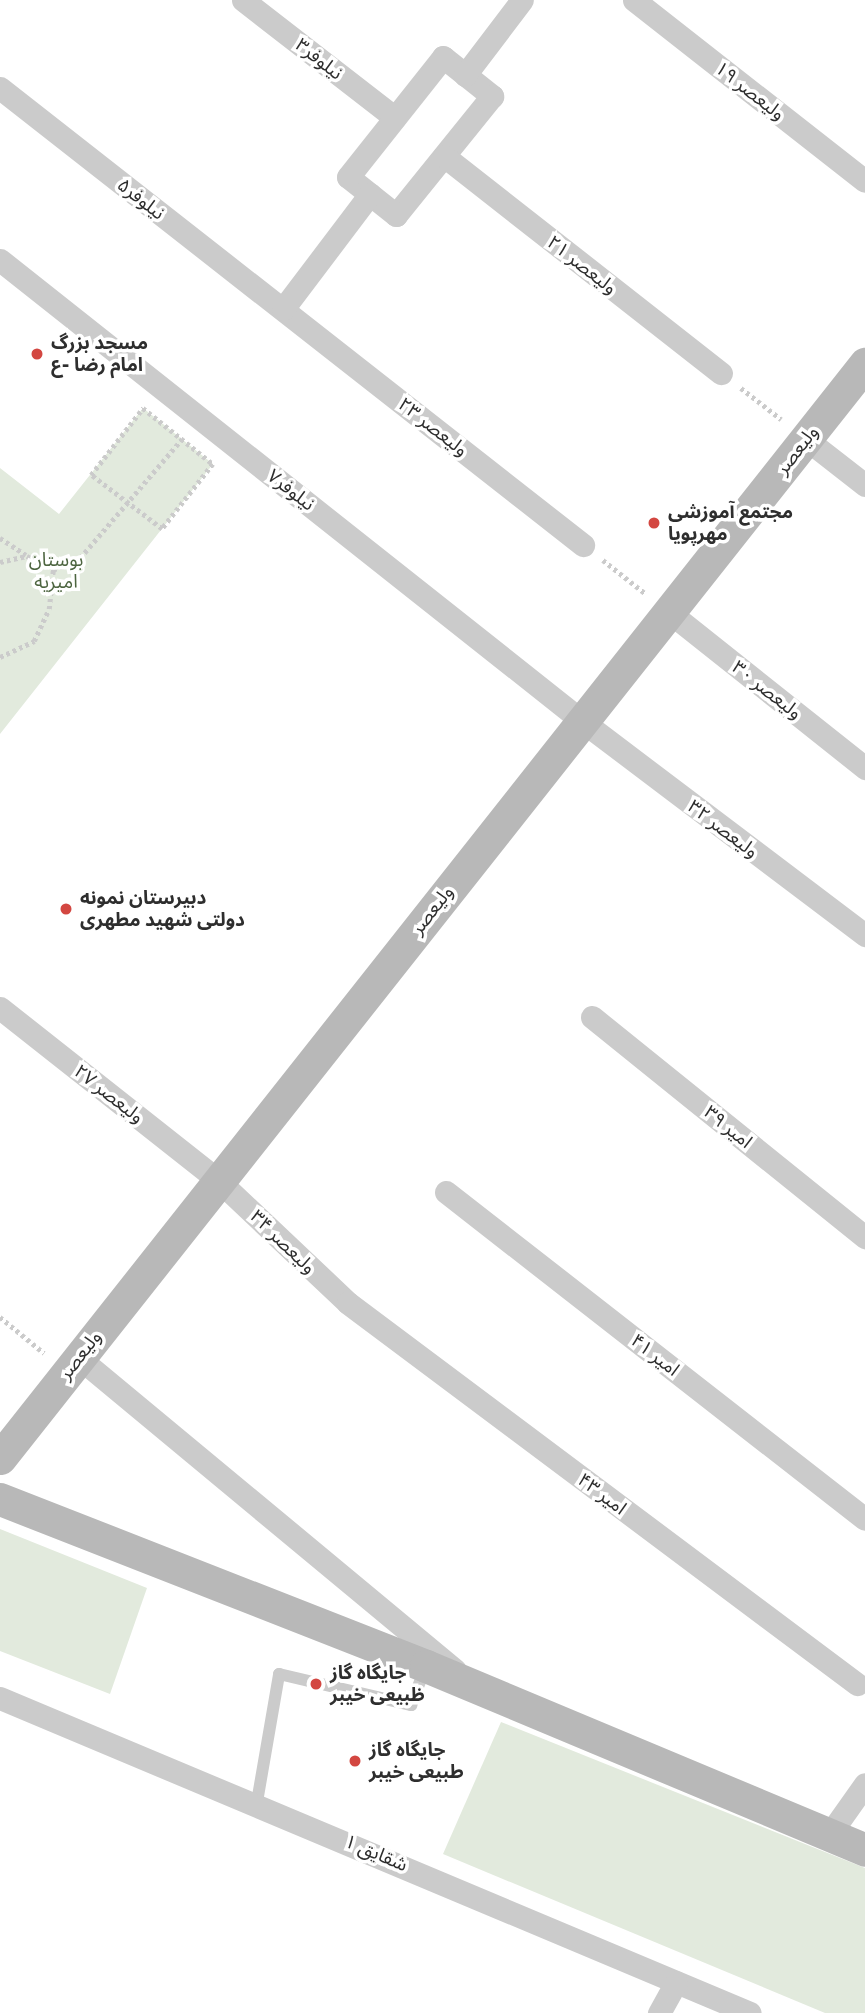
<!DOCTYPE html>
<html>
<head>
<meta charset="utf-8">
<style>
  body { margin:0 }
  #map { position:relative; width:865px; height:2013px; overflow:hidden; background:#fff; font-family:"IBM Plex Sans","Noto Sans Arabic",sans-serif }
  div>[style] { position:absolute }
  .green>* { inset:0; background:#e2eadd }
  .path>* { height:4.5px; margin-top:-2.25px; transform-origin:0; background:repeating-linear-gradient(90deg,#cbcbcb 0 3.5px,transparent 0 7px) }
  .lane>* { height:12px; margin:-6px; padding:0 6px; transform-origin:6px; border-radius:6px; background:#cbcbcb }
  .street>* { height:23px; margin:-11.5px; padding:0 11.5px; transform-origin:11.5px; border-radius:11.5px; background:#cbcbcb }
  .secondary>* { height:33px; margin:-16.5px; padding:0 16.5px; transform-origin:16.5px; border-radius:16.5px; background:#b8b8b8 }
  .dots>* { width:19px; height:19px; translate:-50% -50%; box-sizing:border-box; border:4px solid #fff; border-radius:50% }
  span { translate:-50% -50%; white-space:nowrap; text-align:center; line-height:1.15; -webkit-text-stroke:7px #fff; paint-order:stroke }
  .street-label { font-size:19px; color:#2e2e2e }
  .poi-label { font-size:19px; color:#2e2e2e; font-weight:700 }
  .left { translate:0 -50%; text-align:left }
  .park-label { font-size:19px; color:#4d6540 }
</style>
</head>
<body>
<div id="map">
  <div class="green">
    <div style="clip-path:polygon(143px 408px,213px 464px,0 734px,0 468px,59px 514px)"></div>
    <div style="clip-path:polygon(0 1529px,147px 1588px,110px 1694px,0 1651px)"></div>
    <div style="clip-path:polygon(501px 1722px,865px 1868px,865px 2013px,825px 2013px,443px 1854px)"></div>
  </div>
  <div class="path">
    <div style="left:741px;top:388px;width:51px;rotate:37.8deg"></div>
    <div style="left:143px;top:408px;width:90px;rotate:38.7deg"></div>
    <div style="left:213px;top:464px;width:83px;rotate:128.1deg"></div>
    <div style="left:162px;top:529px;width:89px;rotate:-142.7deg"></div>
    <div style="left:91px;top:475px;width:85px;rotate:-52.2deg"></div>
    <div style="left:0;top:538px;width:31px;rotate:33deg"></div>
    <div style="left:603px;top:560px;width:55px;rotate:38.3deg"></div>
    <div style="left:0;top:562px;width:28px;rotate:-13deg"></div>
    <div style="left:27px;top:556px;width:30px;rotate:28deg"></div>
    <div style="left:53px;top:570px;width:30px;rotate:-24deg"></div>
    <div style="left:80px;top:558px;width:157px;rotate:-49.4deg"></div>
    <div style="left:0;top:657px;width:38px;rotate:-25deg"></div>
    <div style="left:34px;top:641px;width:35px;rotate:-65deg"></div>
    <div style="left:49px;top:609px;width:39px;rotate:-84deg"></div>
    <div style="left:0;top:1317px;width:57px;rotate:39.3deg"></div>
  </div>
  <div class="lane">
    <div style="left:257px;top:1802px;width:130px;rotate:-80.2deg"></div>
    <div style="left:279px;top:1674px;width:136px;rotate:13.2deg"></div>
    <div style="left:411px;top:1705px;width:42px;rotate:-69deg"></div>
  </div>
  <div class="street">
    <div style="left:243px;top:0;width:192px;rotate:37.8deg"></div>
    <div style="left:634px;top:0;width:293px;rotate:38.1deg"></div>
    <div style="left:443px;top:57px;width:63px;rotate:38.5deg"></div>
    <div style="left:492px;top:96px;width:153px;rotate:128.9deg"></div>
    <div style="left:396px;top:215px;width:61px;rotate:-141.6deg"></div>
    <div style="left:348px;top:177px;width:153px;rotate:-51.6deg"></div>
    <div style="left:465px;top:75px;width:94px;rotate:-52.8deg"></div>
    <div style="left:0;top:88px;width:741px;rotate:38.09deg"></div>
    <div style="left:444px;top:156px;width:352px;rotate:38.1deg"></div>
    <div style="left:0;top:260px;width:742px;rotate:38.38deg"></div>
    <div style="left:582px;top:721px;width:355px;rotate:37.1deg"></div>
    <div style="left:283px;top:309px;width:144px;rotate:-52.9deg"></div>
    <div style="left:806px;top:439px;width:75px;rotate:37.9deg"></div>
    <div style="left:669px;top:612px;width:251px;rotate:38.5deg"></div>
    <div style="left:0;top:1008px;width:278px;rotate:38.3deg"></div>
    <div style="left:218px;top:1180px;width:179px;rotate:43.4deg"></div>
    <div style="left:348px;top:1303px;width:636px;rotate:36.82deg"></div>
    <div style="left:592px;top:1017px;width:351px;rotate:38.9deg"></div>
    <div style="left:446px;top:1192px;width:531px;rotate:37.97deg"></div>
    <div style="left:78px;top:1357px;width:490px;rotate:39.7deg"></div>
    <div style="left:0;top:1698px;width:813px;rotate:22.78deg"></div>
    <div style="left:829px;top:1835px;width:62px;rotate:-54.8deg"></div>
    <div style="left:659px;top:2013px;width:35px;rotate:-61deg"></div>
  </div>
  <div class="secondary">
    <div style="left:0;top:1458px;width:1395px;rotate:-51.67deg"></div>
    <div style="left:0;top:1499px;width:458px;rotate:21.4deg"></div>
    <div style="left:426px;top:1666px;width:476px;rotate:22.7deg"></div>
  </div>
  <div class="dots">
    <div style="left:37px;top:354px;background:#d34741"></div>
    <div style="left:654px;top:523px;background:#d34741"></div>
    <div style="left:66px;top:909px;background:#d34741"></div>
    <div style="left:316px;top:1684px;background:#d34741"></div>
    <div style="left:355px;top:1761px;background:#d34741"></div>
  </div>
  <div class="street-label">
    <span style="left:319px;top:59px;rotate:38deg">نیلوفر۳</span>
    <span style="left:750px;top:91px;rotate:38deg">ولیعصر ۱۹</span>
    <span style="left:141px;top:199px;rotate:38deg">نیلوفر۵</span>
    <span style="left:582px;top:265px;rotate:38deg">ولیعصر ۲۱</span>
    <span style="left:433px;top:427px;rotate:38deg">ولیعصر ۲۳</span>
    <span style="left:797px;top:450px;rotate:-52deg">ولیعصر</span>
    <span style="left:291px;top:490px;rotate:38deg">نیلوفر۷</span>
    <span style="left:767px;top:690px;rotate:38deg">ولیعصر ۳۰</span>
    <span style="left:723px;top:829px;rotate:37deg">ولیعصر ۳۲</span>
    <span style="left:432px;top:910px;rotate:-52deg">ولیعصر</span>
    <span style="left:109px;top:1094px;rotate:38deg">ولیعصر ۲۷</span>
    <span style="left:728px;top:1127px;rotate:39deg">امیر ۳۹</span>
    <span style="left:283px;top:1242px;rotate:44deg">ولیعصر ۳۴</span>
    <span style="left:80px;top:1355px;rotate:-52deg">ولیعصر</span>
    <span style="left:655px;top:1355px;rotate:38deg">امیر ۴۱</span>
    <span style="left:602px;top:1494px;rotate:37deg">امیر ۴۳</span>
    <span style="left:376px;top:1853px;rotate:23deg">شقایق ۱</span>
  </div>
  <div class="poi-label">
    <span class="left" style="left:51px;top:354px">مسجد بزرگ<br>امام رضا -ع</span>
    <span class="left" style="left:668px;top:523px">مجتمع آموزشی<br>مهرپویا</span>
    <span class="left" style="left:80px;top:909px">دبیرستان نمونه<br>دولتی شهید مطهری</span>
    <span class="left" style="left:330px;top:1684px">جایگاه گاز<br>ظبیعی خیبر</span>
    <span class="left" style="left:369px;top:1761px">جایگاه گاز<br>طبیعی خیبر</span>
  </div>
  <div class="park-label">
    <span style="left:56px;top:571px">بوستان<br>امیریه</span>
  </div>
</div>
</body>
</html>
